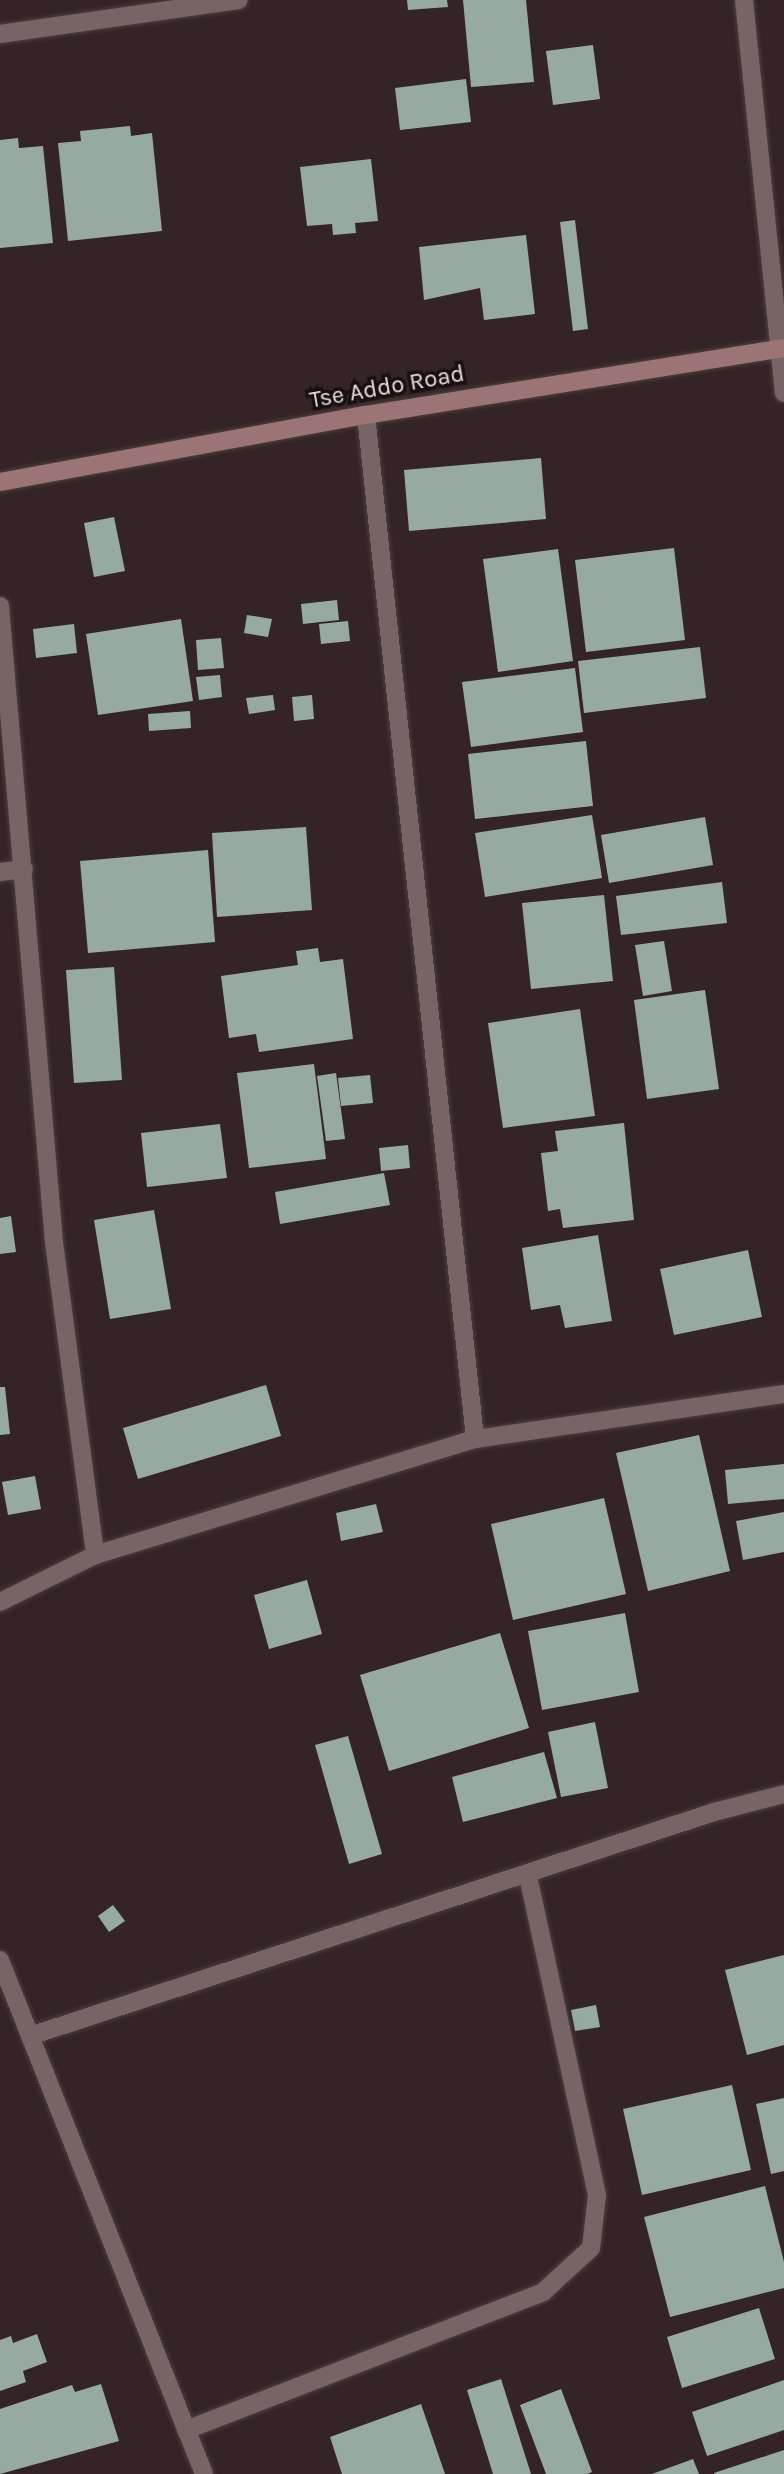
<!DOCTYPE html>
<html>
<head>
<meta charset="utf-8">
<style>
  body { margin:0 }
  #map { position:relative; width:784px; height:2474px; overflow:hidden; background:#342425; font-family:Karla,sans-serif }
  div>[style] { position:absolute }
  .building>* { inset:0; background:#97aaa0 }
  .roads { filter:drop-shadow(0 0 2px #4c3f40) drop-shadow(0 0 2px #4c3f40) }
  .street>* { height:18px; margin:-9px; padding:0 9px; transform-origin:9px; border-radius:9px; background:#776465 }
  .secondary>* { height:18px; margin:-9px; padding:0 9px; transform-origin:9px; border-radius:9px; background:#9c7476 }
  span { translate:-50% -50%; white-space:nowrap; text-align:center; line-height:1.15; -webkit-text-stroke:7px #170f10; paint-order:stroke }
  .street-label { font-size:24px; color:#e8ddde }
</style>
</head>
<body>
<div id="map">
  <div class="building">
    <div style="clip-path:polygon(407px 0,447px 0,448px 7px,408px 10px)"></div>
    <div style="clip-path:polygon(463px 0,526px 0,534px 82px,471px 87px)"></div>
    <div style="clip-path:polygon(593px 45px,600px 99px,553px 105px,546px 51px)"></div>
    <div style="clip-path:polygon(466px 79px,471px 122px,400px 130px,395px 88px)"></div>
    <div style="clip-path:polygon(130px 126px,131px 136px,152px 133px,162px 231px,68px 241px,58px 143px,81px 141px,80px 131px)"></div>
    <div style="clip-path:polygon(18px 138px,19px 148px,43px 146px,53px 243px,0 248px,0 140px)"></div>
    <div style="clip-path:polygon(371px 159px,378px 221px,355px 223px,356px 233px,333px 235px,332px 224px,307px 226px,300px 167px)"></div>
    <div style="clip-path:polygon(575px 220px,588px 329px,573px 331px,560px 222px)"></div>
    <div style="clip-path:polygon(526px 235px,535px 314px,484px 320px,480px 288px,424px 300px,419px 247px)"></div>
    <div style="clip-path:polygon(541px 458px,546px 519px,409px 531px,404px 470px)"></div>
    <div style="clip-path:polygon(114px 517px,125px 571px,94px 577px,84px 523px)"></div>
    <div style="clip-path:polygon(674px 548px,685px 640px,586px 652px,575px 560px)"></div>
    <div style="clip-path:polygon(558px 549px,573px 661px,498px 672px,483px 559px)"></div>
    <div style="clip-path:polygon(337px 600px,339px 620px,303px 624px,301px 604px)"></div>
    <div style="clip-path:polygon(247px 615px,272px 619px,268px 637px,244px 633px)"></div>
    <div style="clip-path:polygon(181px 619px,193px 701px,98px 715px,86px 634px)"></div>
    <div style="clip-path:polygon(348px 621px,350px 641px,321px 644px,319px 624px)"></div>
    <div style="clip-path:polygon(74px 624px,77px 653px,36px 658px,33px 629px)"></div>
    <div style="clip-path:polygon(221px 638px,224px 668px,198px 670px,196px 640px)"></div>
    <div style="clip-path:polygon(700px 647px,706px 698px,584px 713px,578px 661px)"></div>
    <div style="clip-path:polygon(575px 668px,583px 732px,471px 747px,462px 682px)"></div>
    <div style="clip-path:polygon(220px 675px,222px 697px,199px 700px,196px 677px)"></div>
    <div style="clip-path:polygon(273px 695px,275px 710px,249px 714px,246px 698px)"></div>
    <div style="clip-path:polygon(312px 695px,314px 719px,294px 721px,292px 697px)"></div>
    <div style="clip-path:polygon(190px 711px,191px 728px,149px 731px,148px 714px)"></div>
    <div style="clip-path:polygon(586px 741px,593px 806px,475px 819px,468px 754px)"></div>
    <div style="clip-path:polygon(592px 815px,602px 878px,485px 897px,475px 833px)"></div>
    <div style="clip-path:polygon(705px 817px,713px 865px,609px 883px,601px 835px)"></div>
    <div style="clip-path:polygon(306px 827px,312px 910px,217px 917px,212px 833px)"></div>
    <div style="clip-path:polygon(208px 850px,215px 942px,88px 953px,80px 861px)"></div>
    <div style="clip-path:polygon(722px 882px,727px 923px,621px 935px,616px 896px)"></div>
    <div style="clip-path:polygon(604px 895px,613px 981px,531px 989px,522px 903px)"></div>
    <div style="clip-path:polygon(664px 941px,672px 991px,643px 996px,635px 945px)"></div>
    <div style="clip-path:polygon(318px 948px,320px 962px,343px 959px,353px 1039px,259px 1052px,256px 1034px,229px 1038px,221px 976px,298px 965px,296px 951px)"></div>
    <div style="clip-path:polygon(114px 967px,122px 1080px,74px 1083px,66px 970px)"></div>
    <div style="clip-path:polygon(705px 990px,719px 1089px,647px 1099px,634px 1000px)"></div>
    <div style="clip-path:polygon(580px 1009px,595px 1116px,503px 1128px,488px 1023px)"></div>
    <div style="clip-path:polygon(314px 1064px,326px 1159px,249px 1168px,237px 1073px)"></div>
    <div style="clip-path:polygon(336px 1073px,345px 1139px,326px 1141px,317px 1076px)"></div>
    <div style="clip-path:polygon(370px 1075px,373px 1103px,341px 1106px,338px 1078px)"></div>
    <div style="clip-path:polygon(624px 1123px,634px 1220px,563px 1228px,560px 1209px,548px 1211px,541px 1153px,558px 1151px,555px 1131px)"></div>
    <div style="clip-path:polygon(220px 1124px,227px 1178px,147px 1187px,141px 1133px)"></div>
    <div style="clip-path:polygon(408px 1145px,410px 1168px,381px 1171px,379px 1148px)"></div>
    <div style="clip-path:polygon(384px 1173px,390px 1205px,280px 1224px,275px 1192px)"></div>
    <div style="clip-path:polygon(154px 1210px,171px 1309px,110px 1319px,94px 1220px)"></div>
    <div style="clip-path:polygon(11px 1216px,16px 1252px,0 1254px,0 1218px)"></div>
    <div style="clip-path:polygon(598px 1235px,612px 1321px,565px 1328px,560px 1305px,531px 1310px,522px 1248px)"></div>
    <div style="clip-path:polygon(748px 1250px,762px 1317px,674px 1335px,660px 1269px)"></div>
    <div style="clip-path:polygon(266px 1385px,281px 1436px,138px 1479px,123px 1428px)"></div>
    <div style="clip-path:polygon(0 1387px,5px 1387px,10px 1434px,0 1435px)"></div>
    <div style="clip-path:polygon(699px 1435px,730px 1571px,648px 1591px,616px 1453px)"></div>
    <div style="clip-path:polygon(784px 1464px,784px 1499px,728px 1504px,725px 1470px)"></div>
    <div style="clip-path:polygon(35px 1476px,41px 1509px,8px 1515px,2px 1482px)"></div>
    <div style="clip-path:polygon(604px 1498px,626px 1594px,513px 1620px,491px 1524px)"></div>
    <div style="clip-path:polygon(376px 1504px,383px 1532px,341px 1541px,336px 1513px)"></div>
    <div style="clip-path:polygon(784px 1512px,784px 1552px,743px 1560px,736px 1521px)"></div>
    <div style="clip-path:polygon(307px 1580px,322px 1634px,269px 1649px,254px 1595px)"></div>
    <div style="clip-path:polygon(625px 1613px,639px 1692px,542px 1710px,528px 1631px)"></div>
    <div style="clip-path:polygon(500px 1633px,529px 1728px,389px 1771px,360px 1675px)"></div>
    <div style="clip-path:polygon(595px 1722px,608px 1788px,561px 1797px,548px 1732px)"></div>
    <div style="clip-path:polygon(348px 1736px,382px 1854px,349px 1864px,315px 1745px)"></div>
    <div style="clip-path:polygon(544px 1752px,557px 1798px,463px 1822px,452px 1777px)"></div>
    <div style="clip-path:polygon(113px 1905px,125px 1921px,109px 1932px,98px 1916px)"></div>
    <div style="clip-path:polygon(784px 1955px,784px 2045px,747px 2055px,725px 1970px)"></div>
    <div style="clip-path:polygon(596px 2005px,600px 2027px,575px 2031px,571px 2010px)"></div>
    <div style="clip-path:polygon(732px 2085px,751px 2170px,642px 2195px,623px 2109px)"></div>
    <div style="clip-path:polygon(784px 2098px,784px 2171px,771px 2174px,756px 2104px)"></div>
    <div style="clip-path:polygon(765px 2186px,784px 2262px,784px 2288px,670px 2317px,644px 2217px)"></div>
    <div style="clip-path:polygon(759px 2308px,775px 2359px,682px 2388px,667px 2337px)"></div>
    <div style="clip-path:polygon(37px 2334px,47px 2362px,23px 2371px,26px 2382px,0 2391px,0 2340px,11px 2336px,13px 2343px)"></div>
    <div style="clip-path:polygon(501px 2379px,531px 2474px,493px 2474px,467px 2390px)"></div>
    <div style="clip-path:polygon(784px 2380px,784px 2430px,707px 2456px,692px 2412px)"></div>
    <div style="clip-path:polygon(101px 2384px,119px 2441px,0 2474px,0 2409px,72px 2385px,75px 2392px)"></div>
    <div style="clip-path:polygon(561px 2389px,592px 2472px,587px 2474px,546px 2474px,520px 2405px)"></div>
    <div style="clip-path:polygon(421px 2404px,445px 2474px,342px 2474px,330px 2437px)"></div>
    <div style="clip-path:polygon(784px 2450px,784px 2474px,714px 2474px,714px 2473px)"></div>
    <div style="clip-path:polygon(693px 2459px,699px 2474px,652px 2474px)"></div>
  </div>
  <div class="roads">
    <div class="street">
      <div style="left:744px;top:0;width:395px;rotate:84.2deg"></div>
      <div style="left:0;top:34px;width:241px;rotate:-8.1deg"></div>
      <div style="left:366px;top:415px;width:1030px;rotate:83.92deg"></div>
      <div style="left:0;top:606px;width:638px;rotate:85.15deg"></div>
      <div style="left:54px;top:1242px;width:316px;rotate:82.5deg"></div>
      <div style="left:0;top:872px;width:24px;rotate:-7deg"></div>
      <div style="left:0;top:1602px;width:106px;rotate:-26.3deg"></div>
      <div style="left:95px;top:1555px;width:397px;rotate:-17deg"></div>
      <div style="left:475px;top:1439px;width:312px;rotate:-8.3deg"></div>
      <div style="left:0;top:1960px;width:553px;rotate:68.35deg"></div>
      <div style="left:30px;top:2036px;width:720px;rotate:-18.13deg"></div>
      <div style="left:714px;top:1812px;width:72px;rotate:-14.4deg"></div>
      <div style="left:186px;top:2430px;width:383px;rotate:-21.1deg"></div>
      <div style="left:543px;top:2292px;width:65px;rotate:-42.5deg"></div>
      <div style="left:591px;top:2248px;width:53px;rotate:-83.5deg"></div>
      <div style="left:597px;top:2195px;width:326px;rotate:-102.2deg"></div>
    </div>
    <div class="secondary">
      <div style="left:0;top:482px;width:372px;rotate:-10.4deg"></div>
      <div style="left:366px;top:415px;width:423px;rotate:-9.1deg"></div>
    </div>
  </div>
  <div class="street-label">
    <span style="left:387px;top:387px;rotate:-10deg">Tse Addo Road</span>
  </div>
</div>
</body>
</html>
